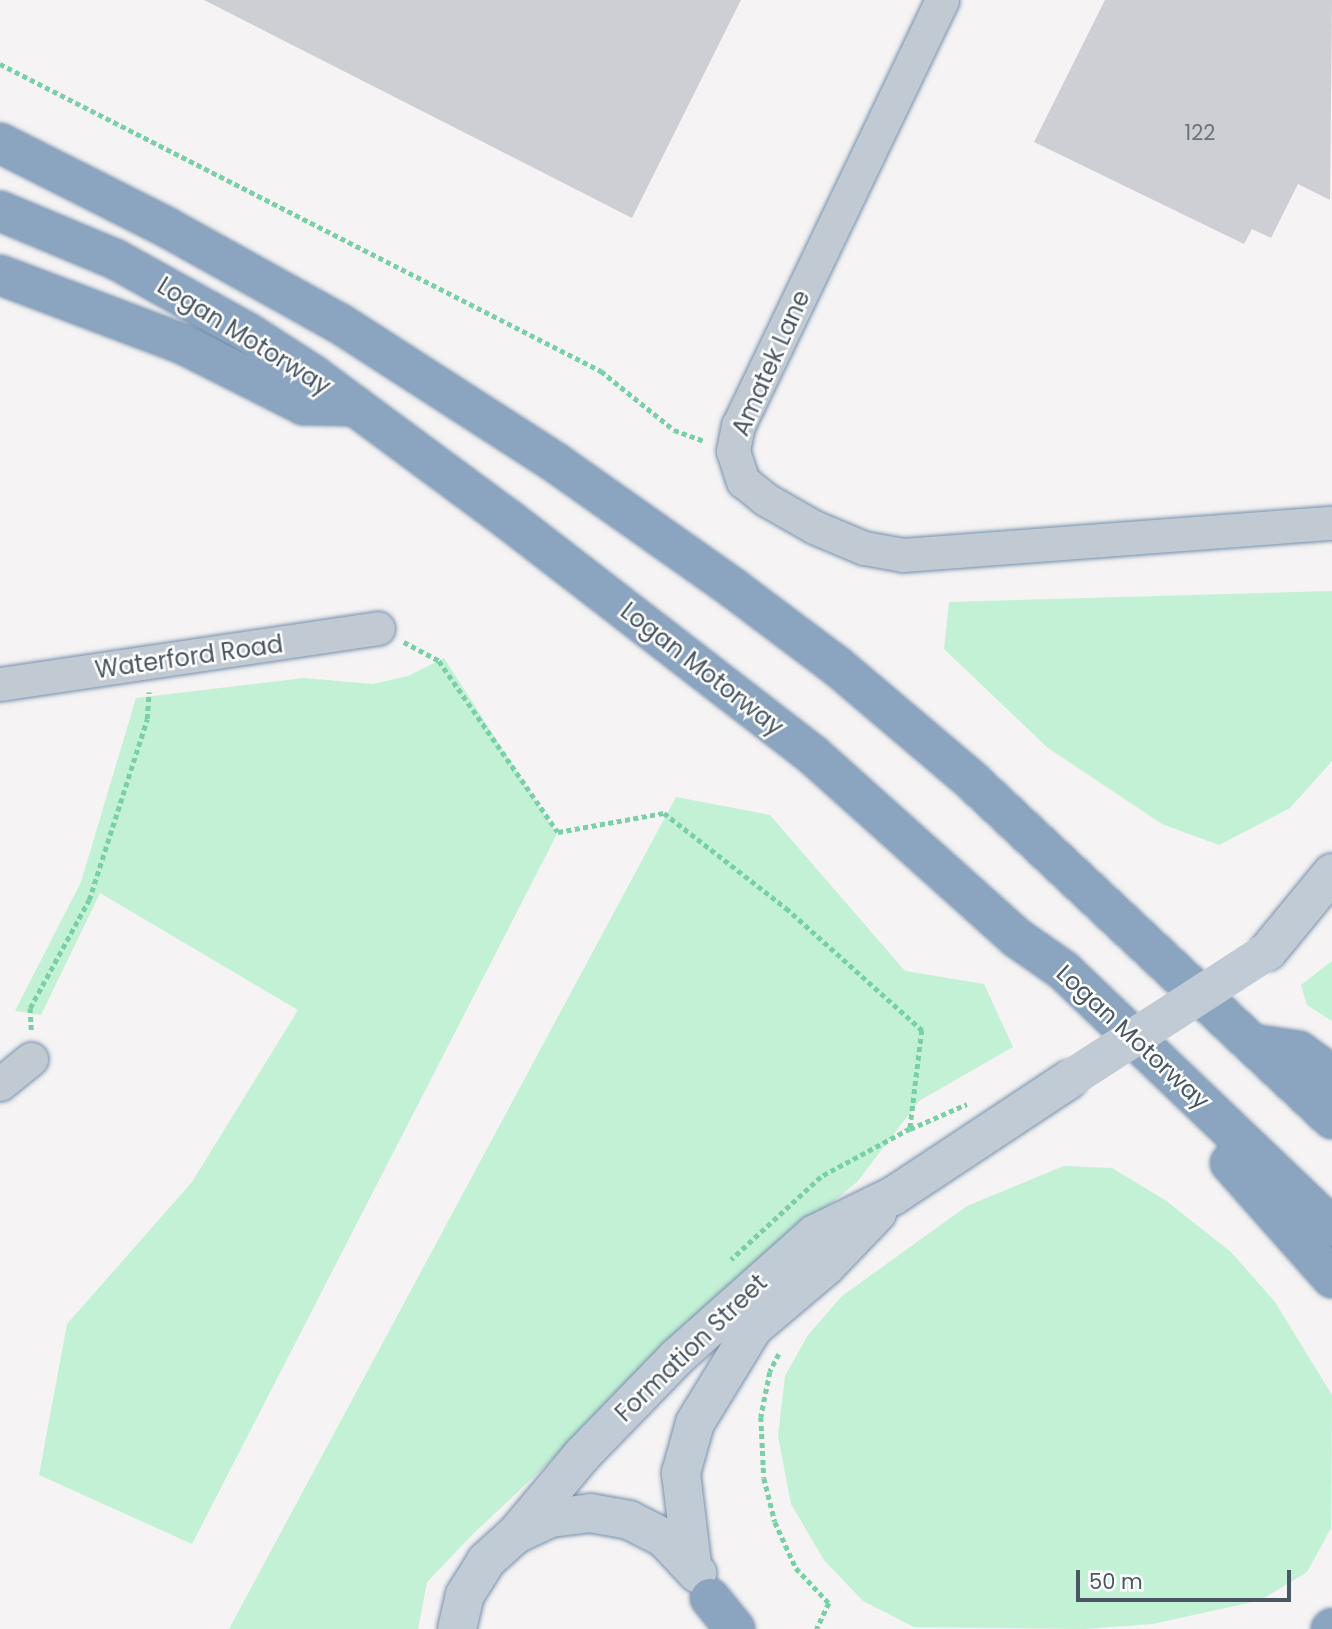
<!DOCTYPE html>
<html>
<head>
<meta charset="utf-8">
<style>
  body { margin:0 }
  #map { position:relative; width:1332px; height:1629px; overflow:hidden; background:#f5f3f3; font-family:Poppins,sans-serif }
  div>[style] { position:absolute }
  .green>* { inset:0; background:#c3f1d5 }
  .building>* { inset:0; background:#cdcfd5 }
  .path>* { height:4.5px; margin-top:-2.25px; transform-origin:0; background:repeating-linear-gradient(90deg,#7ad0a6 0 5px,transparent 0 8.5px) }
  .roads { filter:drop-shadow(0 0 2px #7690ad) drop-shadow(0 0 2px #7690ad) }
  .minor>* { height:33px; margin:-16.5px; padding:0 16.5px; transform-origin:16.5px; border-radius:16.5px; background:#c1cad2 }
  .secondary>* { height:38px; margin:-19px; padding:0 19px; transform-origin:19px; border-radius:19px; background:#c1cbd6 }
  .motorway>* { height:38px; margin:-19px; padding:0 19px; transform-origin:19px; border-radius:19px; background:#8ba5c1 }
  .secondary-bridge>* { height:38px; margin:-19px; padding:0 19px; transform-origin:19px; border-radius:19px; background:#c1cbd6 }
  span { translate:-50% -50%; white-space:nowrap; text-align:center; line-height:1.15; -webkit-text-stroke:5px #fff; paint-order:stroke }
  .number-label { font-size:21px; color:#6b747e }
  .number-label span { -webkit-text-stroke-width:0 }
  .street-label { font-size:24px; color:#4a5661 }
  .scale { position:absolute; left:1076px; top:1570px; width:215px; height:32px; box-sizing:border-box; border:4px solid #4a5661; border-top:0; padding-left:9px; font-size:21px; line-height:24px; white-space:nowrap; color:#4a5661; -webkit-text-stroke:5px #fff; paint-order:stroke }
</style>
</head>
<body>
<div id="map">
  <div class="green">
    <div style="clip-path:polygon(1332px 591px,1332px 761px,1290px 808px,1219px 845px,1162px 824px,1048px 748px,944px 649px,949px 602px)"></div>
    <div style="clip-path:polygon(444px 658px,557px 834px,192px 1544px,39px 1475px,67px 1324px,192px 1182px,298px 1010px,100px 893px,41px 1015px,15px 1011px,81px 882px,136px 698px,304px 678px,373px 684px,408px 676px)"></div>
    <div style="clip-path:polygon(676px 797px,770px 815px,905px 971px,984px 984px,1013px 1047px,919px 1101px,857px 1182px,716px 1296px,615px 1400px,472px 1535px,427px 1582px,418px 1629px,229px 1629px)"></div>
    <div style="clip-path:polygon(1332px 961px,1332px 1021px,1307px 1005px,1301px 985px)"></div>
    <div style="clip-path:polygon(1064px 1166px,1112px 1168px,1165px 1200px,1231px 1252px,1275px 1302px,1332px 1395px,1331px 1528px,1307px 1572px,1261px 1600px,1153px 1624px,1083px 1629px,914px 1627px,863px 1601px,824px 1560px,791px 1504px,778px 1436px,785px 1376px,808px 1335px,842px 1296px,967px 1206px)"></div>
  </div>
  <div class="building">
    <div style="clip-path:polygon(204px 0,741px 0,632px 218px)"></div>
    <div style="clip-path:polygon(1105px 0,1332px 0,1330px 200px,1298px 184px,1271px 238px,1252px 229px,1244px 244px,1034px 142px)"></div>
  </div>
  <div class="path">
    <div style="left:0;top:64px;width:675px;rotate:27.06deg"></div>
    <div style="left:601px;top:371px;width:94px;rotate:38.9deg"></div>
    <div style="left:674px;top:430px;width:32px;rotate:20deg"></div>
    <div style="left:404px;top:642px;width:40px;rotate:28deg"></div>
    <div style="left:439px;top:661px;width:208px;rotate:55.2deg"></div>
    <div style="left:558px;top:832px;width:108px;rotate:-10.2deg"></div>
    <div style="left:664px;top:813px;width:155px;rotate:37.9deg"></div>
    <div style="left:786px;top:908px;width:183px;rotate:41.9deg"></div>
    <div style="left:922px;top:1030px;width:100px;rotate:96.9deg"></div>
    <div style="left:910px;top:1129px;width:101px;rotate:151.7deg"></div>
    <div style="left:821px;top:1177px;width:122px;rotate:137.3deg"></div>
    <div style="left:31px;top:1030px;width:22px;rotate:-93deg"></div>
    <div style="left:30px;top:1008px;width:123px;rotate:-61.4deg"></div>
    <div style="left:89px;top:900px;width:190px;rotate:-72.2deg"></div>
    <div style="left:147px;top:719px;width:27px;rotate:-86deg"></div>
    <div style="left:910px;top:1129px;width:62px;rotate:-23.7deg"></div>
    <div style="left:779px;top:1354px;width:20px;rotate:117deg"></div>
    <div style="left:770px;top:1372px;width:46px;rotate:101.3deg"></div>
    <div style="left:761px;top:1417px;width:61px;rotate:87.2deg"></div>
    <div style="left:764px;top:1478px;width:45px;rotate:76deg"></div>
    <div style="left:775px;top:1522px;width:51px;rotate:65.5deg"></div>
    <div style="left:796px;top:1568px;width:48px;rotate:46.7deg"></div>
    <div style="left:829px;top:1603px;width:29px;rotate:115deg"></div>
  </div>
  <div class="roads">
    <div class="minor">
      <div style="left:942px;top:0;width:471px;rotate:115.6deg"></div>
      <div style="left:738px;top:425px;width:26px;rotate:101deg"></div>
      <div style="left:733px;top:451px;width:32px;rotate:72deg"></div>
      <div style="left:743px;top:481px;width:28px;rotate:39deg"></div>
      <div style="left:765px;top:499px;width:56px;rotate:29.7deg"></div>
      <div style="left:814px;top:527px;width:54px;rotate:22.8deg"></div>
      <div style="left:864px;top:548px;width:40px;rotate:10deg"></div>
      <div style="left:903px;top:555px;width:430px;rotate:-4.3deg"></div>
      <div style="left:0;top:684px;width:382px;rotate:-8.4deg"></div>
      <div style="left:0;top:1084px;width:40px;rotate:-39deg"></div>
    </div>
    <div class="secondary">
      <div style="left:1268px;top:951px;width:101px;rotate:-50.6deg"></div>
      <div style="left:516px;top:1534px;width:103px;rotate:-50.1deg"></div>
      <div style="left:582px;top:1455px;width:136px;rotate:-45.9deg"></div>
      <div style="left:677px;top:1357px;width:185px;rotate:-41.7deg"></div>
      <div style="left:815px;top:1234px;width:87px;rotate:-26deg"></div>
      <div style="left:893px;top:1196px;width:210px;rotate:-33.5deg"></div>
      <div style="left:692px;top:1564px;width:92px;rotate:-96.9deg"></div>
      <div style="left:681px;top:1473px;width:52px;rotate:-74.4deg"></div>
      <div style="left:695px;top:1423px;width:111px;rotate:-58.6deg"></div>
      <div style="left:753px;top:1328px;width:96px;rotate:-40.3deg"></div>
      <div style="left:826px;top:1266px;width:74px;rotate:-46.1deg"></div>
      <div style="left:457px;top:1629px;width:35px;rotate:-77deg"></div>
      <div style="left:465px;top:1595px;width:40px;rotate:-58deg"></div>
      <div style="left:486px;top:1561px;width:40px;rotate:-42deg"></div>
      <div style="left:516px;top:1534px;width:38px;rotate:-25deg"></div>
      <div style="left:551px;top:1518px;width:39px;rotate:-7deg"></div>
      <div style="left:590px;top:1513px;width:40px;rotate:10deg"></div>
      <div style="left:629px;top:1520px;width:38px;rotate:27deg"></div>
      <div style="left:663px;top:1537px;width:50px;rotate:46.6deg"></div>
    </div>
    <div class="motorway">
      <div style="left:0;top:143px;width:188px;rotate:26.8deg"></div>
      <div style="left:168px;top:228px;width:196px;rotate:29.1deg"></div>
      <div style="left:339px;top:323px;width:258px;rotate:32.8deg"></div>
      <div style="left:556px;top:463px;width:217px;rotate:35.2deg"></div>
      <div style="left:733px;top:588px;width:130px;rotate:36.9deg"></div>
      <div style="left:837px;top:666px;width:173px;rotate:40.3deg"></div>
      <div style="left:969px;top:778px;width:498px;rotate:43.2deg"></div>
      <div style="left:0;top:211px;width:125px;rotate:22.7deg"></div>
      <div style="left:115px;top:259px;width:152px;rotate:29.1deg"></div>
      <div style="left:248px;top:333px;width:77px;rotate:32.9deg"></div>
      <div style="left:313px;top:375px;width:244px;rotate:36.5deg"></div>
      <div style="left:509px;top:520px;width:384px;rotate:37.7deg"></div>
      <div style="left:813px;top:755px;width:274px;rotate:41.9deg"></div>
      <div style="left:1017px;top:938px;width:56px;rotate:34.8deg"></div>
      <div style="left:1063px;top:970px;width:372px;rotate:43.7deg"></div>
      <div style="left:0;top:275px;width:196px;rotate:20.7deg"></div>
      <div style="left:183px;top:344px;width:136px;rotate:26.8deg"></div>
      <div style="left:304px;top:405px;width:51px;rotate:1.1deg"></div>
      <div style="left:1259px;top:1045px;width:40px;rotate:8.5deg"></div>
      <div style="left:1299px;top:1051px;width:41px;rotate:36deg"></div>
      <div style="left:1230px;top:1163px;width:154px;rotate:48.4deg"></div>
      <div style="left:710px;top:1598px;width:40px;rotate:51deg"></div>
      <div style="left:1331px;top:1629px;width:1px;rotate:-45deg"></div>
    </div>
  </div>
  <div class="secondary-bridge">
    <div style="left:1068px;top:1080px;width:238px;rotate:-32.8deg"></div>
  </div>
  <div class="number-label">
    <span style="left:1200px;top:133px">122</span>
  </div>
  <div class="street-label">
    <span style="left:244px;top:336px;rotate:32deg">Logan Motorway</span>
    <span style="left:771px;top:363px;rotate:-66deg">Amatek Lane</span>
    <span style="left:189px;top:657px;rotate:-8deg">Waterford Road</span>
    <span style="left:702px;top:669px;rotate:38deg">Logan Motorway</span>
    <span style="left:1133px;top:1037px;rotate:43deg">Logan Motorway</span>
    <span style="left:691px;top:1348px;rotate:-44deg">Formation Street</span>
  </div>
  <div class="scale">50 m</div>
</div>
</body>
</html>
